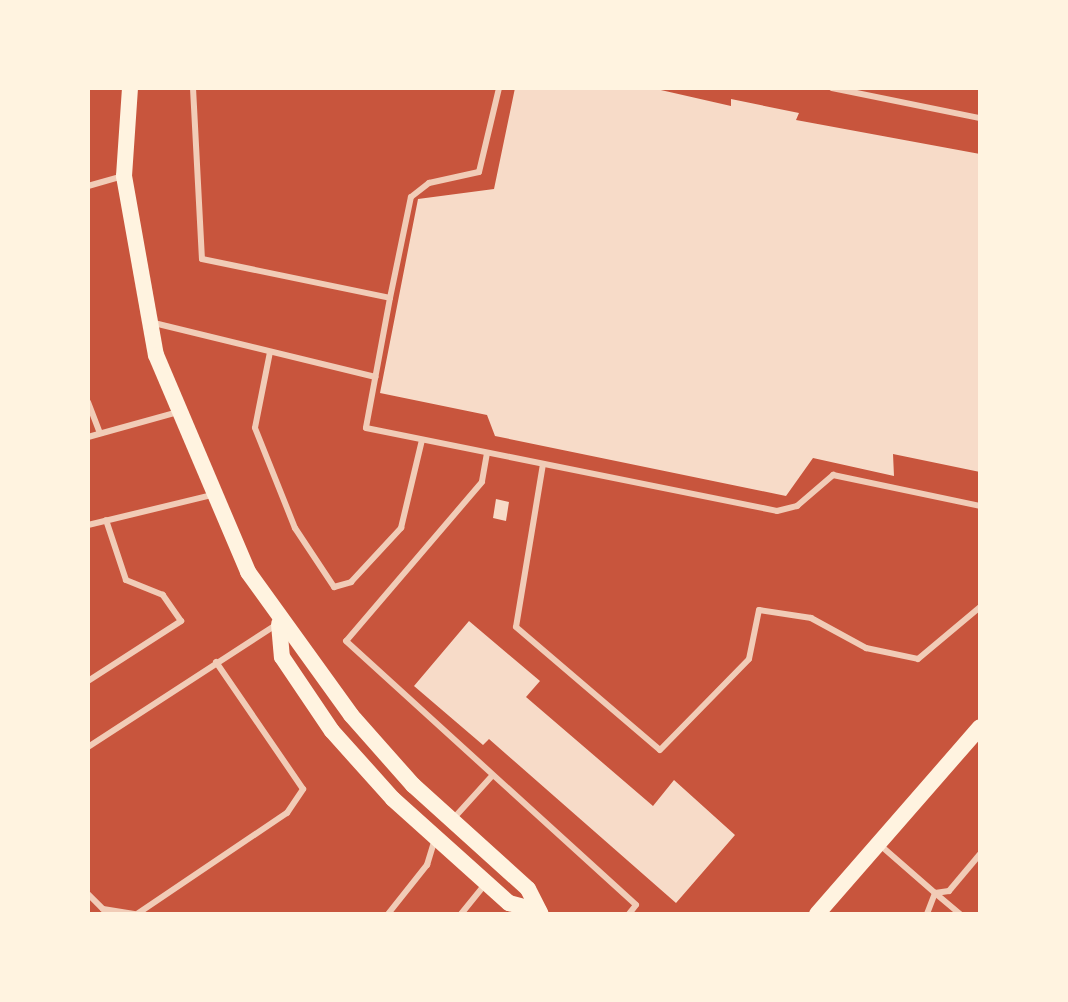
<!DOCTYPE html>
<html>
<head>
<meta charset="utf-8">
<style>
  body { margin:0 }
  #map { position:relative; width:1068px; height:1002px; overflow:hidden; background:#c8553d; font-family:"Space Grotesk",sans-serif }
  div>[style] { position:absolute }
  .building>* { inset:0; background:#f7dbc8 }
  .service>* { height:6px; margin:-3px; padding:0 3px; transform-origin:3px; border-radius:3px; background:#f1ccb7 }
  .secondary>* { height:16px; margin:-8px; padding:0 8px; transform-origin:8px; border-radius:8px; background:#fff3e0 }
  span { translate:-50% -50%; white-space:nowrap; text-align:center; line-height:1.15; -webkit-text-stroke:8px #fff3e0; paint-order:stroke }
  .frame { position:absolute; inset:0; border:90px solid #fff3e0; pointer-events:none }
</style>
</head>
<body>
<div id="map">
  <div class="building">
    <div style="clip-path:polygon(515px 88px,652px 88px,731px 106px,731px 99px,799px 113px,796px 120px,980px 154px,980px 472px,893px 454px,894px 476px,813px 458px,786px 496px,495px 436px,487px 415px,380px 393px,418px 199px,494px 189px)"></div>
    <div style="clip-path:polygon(496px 499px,509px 502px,506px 521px,493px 518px)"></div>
    <div style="clip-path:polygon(469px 621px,540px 681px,526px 697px,653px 806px,674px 780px,735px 835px,676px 903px,489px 739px,483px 745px,414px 686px)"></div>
  </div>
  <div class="service">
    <div style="left:193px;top:88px;width:171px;rotate:87deg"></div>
    <div style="left:202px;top:259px;width:192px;rotate:11.7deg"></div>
    <div style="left:390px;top:298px;width:103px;rotate:-78.3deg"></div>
    <div style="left:411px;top:197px;width:23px;rotate:-38deg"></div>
    <div style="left:429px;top:183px;width:51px;rotate:-12.4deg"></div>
    <div style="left:479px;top:172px;width:86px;rotate:-76.6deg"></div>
    <div style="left:832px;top:88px;width:151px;rotate:11.5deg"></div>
    <div style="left:88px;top:186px;width:37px;rotate:-16deg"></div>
    <div style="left:390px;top:298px;width:132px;rotate:100.5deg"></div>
    <div style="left:366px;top:428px;width:419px;rotate:11.4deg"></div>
    <div style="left:777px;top:511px;width:21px;rotate:-14deg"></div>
    <div style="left:797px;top:506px;width:48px;rotate:-40.7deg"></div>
    <div style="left:833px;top:475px;width:150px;rotate:11.9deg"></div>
    <div style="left:154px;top:323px;width:228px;rotate:13.7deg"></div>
    <div style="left:270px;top:352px;width:77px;rotate:101.2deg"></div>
    <div style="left:255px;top:428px;width:108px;rotate:68.2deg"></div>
    <div style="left:295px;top:528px;width:71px;rotate:56.5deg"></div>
    <div style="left:334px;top:587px;width:18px;rotate:-16deg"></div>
    <div style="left:351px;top:582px;width:74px;rotate:-47.2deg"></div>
    <div style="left:401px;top:528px;width:90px;rotate:-76.6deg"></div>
    <div style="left:88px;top:402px;width:33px;rotate:69deg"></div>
    <div style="left:88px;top:437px;width:93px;rotate:-15.5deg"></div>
    <div style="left:487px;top:453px;width:29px;rotate:100deg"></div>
    <div style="left:482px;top:482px;width:209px;rotate:130.5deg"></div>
    <div style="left:346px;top:641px;width:392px;rotate:42.3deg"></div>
    <div style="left:636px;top:905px;width:11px;rotate:128deg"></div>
    <div style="left:543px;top:464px;width:165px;rotate:99.4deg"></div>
    <div style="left:516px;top:627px;width:189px;rotate:40.5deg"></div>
    <div style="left:660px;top:750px;width:127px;rotate:-45.6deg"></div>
    <div style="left:749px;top:659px;width:50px;rotate:-78.5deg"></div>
    <div style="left:759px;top:610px;width:53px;rotate:8.7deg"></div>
    <div style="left:811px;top:618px;width:63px;rotate:28.6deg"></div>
    <div style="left:866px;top:648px;width:53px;rotate:11.9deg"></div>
    <div style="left:918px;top:659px;width:81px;rotate:-40deg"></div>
    <div style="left:88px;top:525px;width:128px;rotate:-13.6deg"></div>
    <div style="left:88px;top:681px;width:111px;rotate:-32.8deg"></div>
    <div style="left:181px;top:621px;width:32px;rotate:-125deg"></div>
    <div style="left:163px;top:595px;width:40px;rotate:-158deg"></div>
    <div style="left:126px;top:580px;width:63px;rotate:-108.4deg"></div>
    <div style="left:88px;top:747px;width:224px;rotate:-33deg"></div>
    <div style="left:453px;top:819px;width:57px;rotate:-47.9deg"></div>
    <div style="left:880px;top:845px;width:73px;rotate:41.1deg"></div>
    <div style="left:935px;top:893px;width:22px;rotate:111deg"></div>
    <div style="left:88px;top:894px;width:21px;rotate:45deg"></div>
    <div style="left:103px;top:909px;width:33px;rotate:9deg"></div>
    <div style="left:137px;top:914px;width:181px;rotate:-34deg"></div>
    <div style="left:287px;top:813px;width:29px;rotate:-56deg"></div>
    <div style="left:303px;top:789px;width:154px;rotate:-124.4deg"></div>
    <div style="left:388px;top:914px;width:63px;rotate:-51.5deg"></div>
    <div style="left:427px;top:865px;width:27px;rotate:-73deg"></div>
    <div style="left:461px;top:914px;width:40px;rotate:-51deg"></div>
    <div style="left:960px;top:914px;width:33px;rotate:-140deg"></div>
    <div style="left:935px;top:893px;width:14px;rotate:-8deg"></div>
    <div style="left:949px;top:891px;width:48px;rotate:-50deg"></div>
  </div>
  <div class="secondary">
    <div style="left:130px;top:88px;width:88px;rotate:93.9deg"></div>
    <div style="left:124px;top:176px;width:182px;rotate:79.9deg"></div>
    <div style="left:156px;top:355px;width:236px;rotate:67deg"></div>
    <div style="left:248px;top:572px;width:176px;rotate:54.2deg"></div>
    <div style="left:351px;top:715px;width:94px;rotate:48.5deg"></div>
    <div style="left:413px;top:785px;width:155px;rotate:42.1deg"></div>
    <div style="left:528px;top:889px;width:28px;rotate:63deg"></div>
    <div style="left:279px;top:624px;width:33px;rotate:85deg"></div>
    <div style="left:282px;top:657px;width:89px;rotate:56deg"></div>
    <div style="left:332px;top:731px;width:91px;rotate:48.1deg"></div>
    <div style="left:393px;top:799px;width:156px;rotate:41.9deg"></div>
    <div style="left:509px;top:903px;width:31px;rotate:15deg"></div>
    <div style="left:817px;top:914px;width:248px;rotate:-48.9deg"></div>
  </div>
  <div class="frame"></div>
</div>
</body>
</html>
